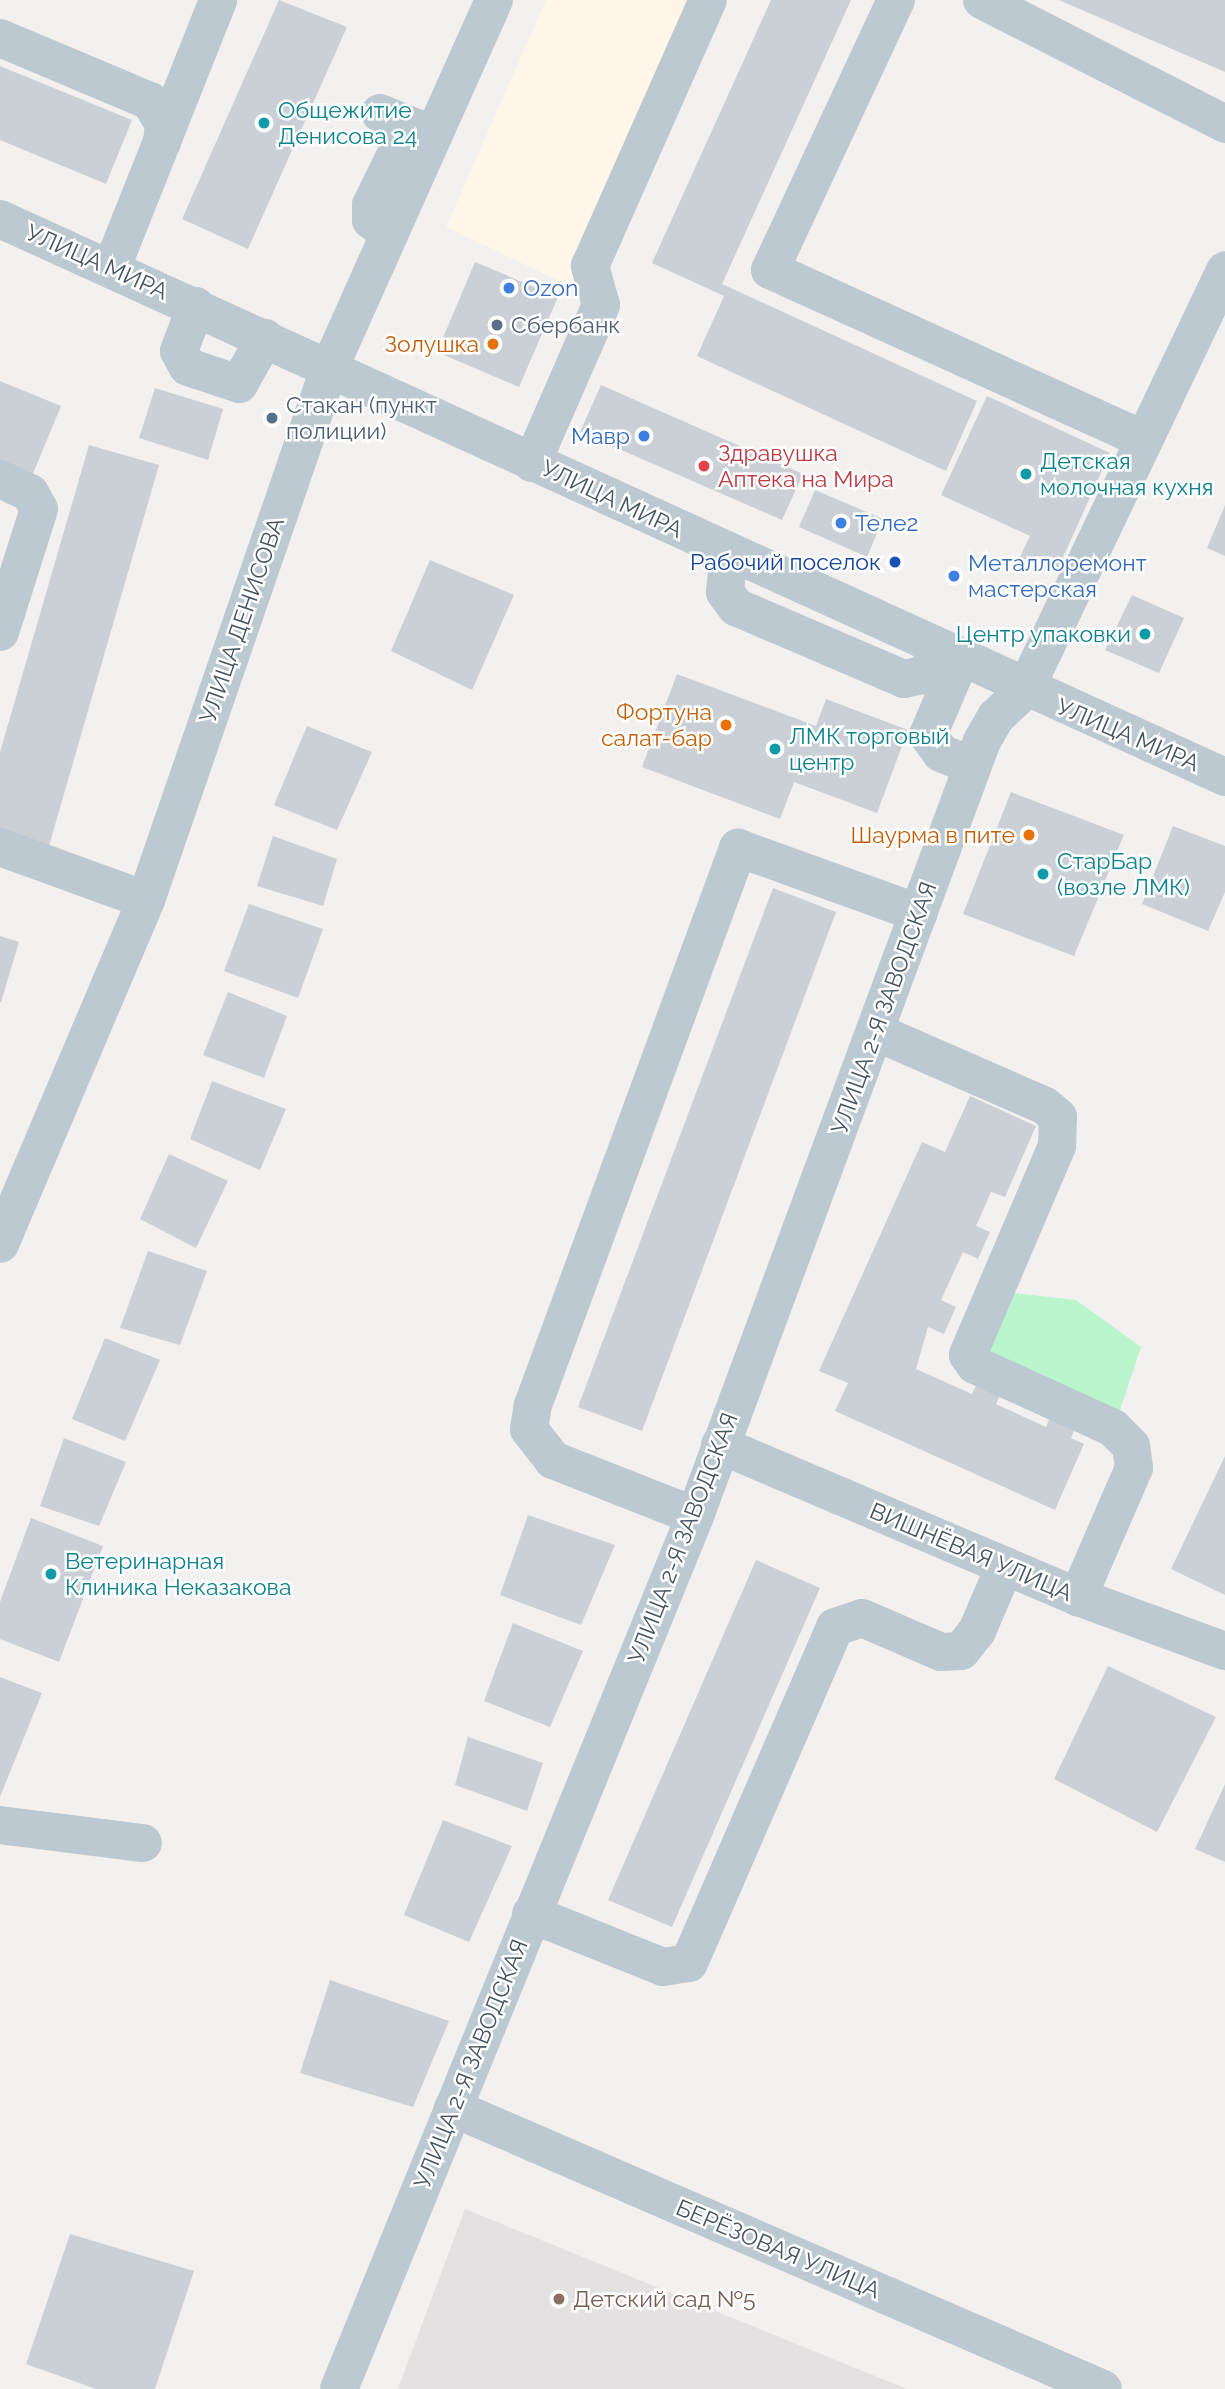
<!DOCTYPE html>
<html>
<head>
<meta charset="utf-8">
<style>
  body { margin:0 }
  #map { position:relative; width:1225px; height:2389px; overflow:hidden; background:#f3f0f0; font-family:Raleway,sans-serif }
  div>[style] { position:absolute }
  .commercial>* { inset:0; background:#fef6e8 }
  .education>* { inset:0; background:#e4e1e2 }
  .green>* { inset:0; background:#baf5cd }
  .building>* { inset:0; background:#cbd0d6 }
  .minor>* { height:38px; margin:-19px; padding:0 19px; transform-origin:19px; border-radius:19px; background:#bcc9d1 }
  .dots>* { width:19px; height:19px; translate:-50% -50%; box-sizing:border-box; border:4px solid #fff; border-radius:50% }
  span { translate:-50% -50%; white-space:nowrap; text-align:center; line-height:1.15; -webkit-text-stroke:5px #fff; paint-order:stroke }
  .culture-label { font-size:23px; color:#0d838f }
  .left { translate:0 -50%; text-align:left }
  .right { translate:-100% -50%; text-align:right }
  .street-label { font-size:23px; color:#455560 }
  .shop-label { font-size:23px; color:#366cbe }
  .service-label { font-size:23px; color:#4e5e75 }
  .food-label { font-size:23px; color:#c56008 }
  .health-label { font-size:23px; color:#be3a42 }
  .transit-label { font-size:23px; color:#164399 }
  .education-label { font-size:23px; color:#785e54 }
</style>
</head>
<body>
<div id="map">
  <div class="commercial">
    <div style="clip-path:polygon(546px 0,687px 0,570px 286px,446px 227px)"></div>
  </div>
  <div class="education">
    <div style="clip-path:polygon(465px 2209px,907px 2389px,398px 2389px)"></div>
  </div>
  <div class="green">
    <div style="clip-path:polygon(1005px 1292px,1076px 1300px,1141px 1347px,1117px 1419px,974px 1355px)"></div>
  </div>
  <div class="building">
    <div style="clip-path:polygon(279px 0,347px 27px,248px 249px,182px 219px)"></div>
    <div style="clip-path:polygon(771px 0,851px 0,722px 284px,977px 401px,946px 471px,697px 356px,724px 296px,652px 263px)"></div>
    <div style="clip-path:polygon(1059px 0,1225px 0,1225px 72px)"></div>
    <div style="clip-path:polygon(0 66px,132px 120px,106px 184px,0 140px)"></div>
    <div style="clip-path:polygon(475px 262px,558px 297px,519px 387px,437px 352px)"></div>
    <div style="clip-path:polygon(0 381px,61px 406px,32px 476px,0 463px)"></div>
    <div style="clip-path:polygon(601px 385px,803px 474px,782px 520px,580px 432px)"></div>
    <div style="clip-path:polygon(155px 388px,223px 409px,208px 460px,139px 438px)"></div>
    <div style="clip-path:polygon(987px 396px,1110px 453px,1056px 573px,1020px 557px,1030px 536px,941px 495px)"></div>
    <div style="clip-path:polygon(89px 445px,159px 465px,49px 846px,0 832px,0 752px)"></div>
    <div style="clip-path:polygon(815px 490px,883px 519px,867px 557px,799px 527px)"></div>
    <div style="clip-path:polygon(1225px 505px,1225px 556px,1207px 548px)"></div>
    <div style="clip-path:polygon(430px 560px,514px 595px,472px 690px,391px 651px)"></div>
    <div style="clip-path:polygon(1132px 595px,1184px 618px,1159px 673px,1105px 650px)"></div>
    <div style="clip-path:polygon(677px 674px,816px 726px,826px 699px,908px 730px,877px 813px,794px 782px,780px 819px,642px 767px)"></div>
    <div style="clip-path:polygon(307px 726px,372px 752px,337px 830px,274px 805px)"></div>
    <div style="clip-path:polygon(1011px 792px,1124px 835px,1074px 956px,963px 914px)"></div>
    <div style="clip-path:polygon(1173px 826px,1225px 846px,1225px 892px,1208px 931px,1142px 904px)"></div>
    <div style="clip-path:polygon(273px 836px,337px 859px,323px 906px,257px 886px)"></div>
    <div style="clip-path:polygon(773px 888px,836px 912px,642px 1431px,578px 1407px)"></div>
    <div style="clip-path:polygon(249px 904px,323px 929px,298px 998px,224px 971px)"></div>
    <div style="clip-path:polygon(0 936px,19px 942px,1px 1002px,0 1002px)"></div>
    <div style="clip-path:polygon(228px 992px,287px 1016px,264px 1078px,203px 1055px)"></div>
    <div style="clip-path:polygon(212px 1081px,286px 1109px,260px 1170px,190px 1139px)"></div>
    <div style="clip-path:polygon(970px 1096px,1036px 1126px,1005px 1197px,991px 1192px,976px 1226px,990px 1232px,978px 1259px,963px 1252px,941px 1300px,956px 1307px,944px 1334px,928px 1327px,916px 1369px,972px 1394px,982px 1373px,1005px 1384px,996px 1404px,1046px 1427px,1054px 1408px,1079px 1419px,1071px 1438px,1084px 1444px,1055px 1510px,835px 1411px,848px 1383px,819px 1371px,922px 1142px,945px 1152px)"></div>
    <div style="clip-path:polygon(169px 1154px,228px 1181px,196px 1248px,140px 1219px)"></div>
    <div style="clip-path:polygon(148px 1251px,207px 1271px,180px 1345px,120px 1328px)"></div>
    <div style="clip-path:polygon(105px 1338px,160px 1360px,125px 1441px,72px 1419px)"></div>
    <div style="clip-path:polygon(64px 1438px,126px 1462px,99px 1526px,40px 1506px)"></div>
    <div style="clip-path:polygon(1225px 1456px,1225px 1595px,1171px 1569px)"></div>
    <div style="clip-path:polygon(528px 1515px,615px 1545px,581px 1625px,500px 1595px)"></div>
    <div style="clip-path:polygon(31px 1518px,103px 1546px,59px 1662px,0 1639px,0 1602px)"></div>
    <div style="clip-path:polygon(756px 1560px,820px 1588px,672px 1927px,608px 1900px)"></div>
    <div style="clip-path:polygon(513px 1623px,583px 1651px,550px 1727px,484px 1701px)"></div>
    <div style="clip-path:polygon(1108px 1666px,1216px 1717px,1157px 1832px,1054px 1779px)"></div>
    <div style="clip-path:polygon(0 1677px,42px 1693px,0 1797px)"></div>
    <div style="clip-path:polygon(468px 1737px,543px 1763px,527px 1811px,455px 1785px)"></div>
    <div style="clip-path:polygon(1225px 1784px,1225px 1862px,1195px 1849px)"></div>
    <div style="clip-path:polygon(443px 1820px,512px 1846px,469px 1942px,404px 1915px)"></div>
    <div style="clip-path:polygon(330px 1980px,449px 2021px,413px 2107px,300px 2073px)"></div>
    <div style="clip-path:polygon(70px 2234px,194px 2271px,155px 2389px,96px 2389px,26px 2364px)"></div>
  </div>
  <div class="minor">
    <div style="left:896px;top:0;width:298px;rotate:115deg"></div>
    <div style="left:770px;top:270px;width:411px;rotate:24.4deg"></div>
    <div style="left:982px;top:0;width:273px;rotate:27deg"></div>
    <div style="left:0;top:38px;width:163px;rotate:22.8deg"></div>
    <div style="left:150px;top:101px;width:27px;rotate:59deg"></div>
    <div style="left:164px;top:124px;width:18px;rotate:96deg"></div>
    <div style="left:380px;top:113px;width:57px;rotate:22.5deg"></div>
    <div style="left:0;top:219px;width:1346px;rotate:24.49deg"></div>
    <div style="left:389px;top:234px;width:23px;rotate:-142deg"></div>
    <div style="left:371px;top:220px;width:15px;rotate:-90deg"></div>
    <div style="left:371px;top:205px;width:68px;rotate:-63.8deg"></div>
    <div style="left:401px;top:144px;width:20px;rotate:-33deg"></div>
    <div style="left:112px;top:267px;width:287px;rotate:-68.3deg"></div>
    <div style="left:196px;top:306px;width:48px;rotate:110.7deg"></div>
    <div style="left:179px;top:351px;width:18px;rotate:61deg"></div>
    <div style="left:188px;top:367px;width:54px;rotate:18.4deg"></div>
    <div style="left:239px;top:384px;width:53px;rotate:-60.5deg"></div>
    <div style="left:532px;top:463px;width:172px;rotate:-66.4deg"></div>
    <div style="left:601px;top:305px;width:41px;rotate:-105.8deg"></div>
    <div style="left:590px;top:266px;width:291px;rotate:-66.1deg"></div>
    <div style="left:0;top:479px;width:33px;rotate:25deg"></div>
    <div style="left:30px;top:493px;width:18px;rotate:61deg"></div>
    <div style="left:39px;top:509px;width:129px;rotate:107.6deg"></div>
    <div style="left:729px;top:553px;width:39px;rotate:96deg"></div>
    <div style="left:725px;top:592px;width:19px;rotate:54deg"></div>
    <div style="left:736px;top:607px;width:183px;rotate:23.2deg"></div>
    <div style="left:904px;top:679px;width:19px;rotate:-12deg"></div>
    <div style="left:923px;top:675px;width:30px;rotate:-48deg"></div>
    <div style="left:960px;top:660px;width:82px;rotate:113.1deg"></div>
    <div style="left:928px;top:735px;width:22px;rotate:54deg"></div>
    <div style="left:941px;top:753px;width:34px;rotate:23deg"></div>
    <div style="left:0;top:847px;width:155px;rotate:20deg"></div>
    <div style="left:876px;top:1032px;width:184px;rotate:23.6deg"></div>
    <div style="left:1045px;top:1106px;width:17px;rotate:40deg"></div>
    <div style="left:1058px;top:1117px;width:29px;rotate:92deg"></div>
    <div style="left:1057px;top:1146px;width:227px;rotate:113.1deg"></div>
    <div style="left:968px;top:1355px;width:12px;rotate:55deg"></div>
    <div style="left:975px;top:1365px;width:152px;rotate:24.5deg"></div>
    <div style="left:1113px;top:1428px;width:25px;rotate:45deg"></div>
    <div style="left:1131px;top:1446px;width:22px;rotate:82deg"></div>
    <div style="left:1134px;top:1468px;width:141px;rotate:113.5deg"></div>
    <div style="left:0;top:1244px;width:374px;rotate:-67deg"></div>
    <div style="left:146px;top:900px;width:562px;rotate:-70.98deg"></div>
    <div style="left:329px;top:369px;width:404px;rotate:-65.9deg"></div>
    <div style="left:720px;top:1445px;width:389px;rotate:23deg"></div>
    <div style="left:1078px;top:1597px;width:157px;rotate:20.2deg"></div>
    <div style="left:695px;top:1516px;width:153px;rotate:-158.5deg"></div>
    <div style="left:553px;top:1460px;width:39px;rotate:-128deg"></div>
    <div style="left:529px;top:1429px;width:24px;rotate:-81deg"></div>
    <div style="left:533px;top:1405px;width:594px;rotate:-69.79deg"></div>
    <div style="left:738px;top:848px;width:192px;rotate:19.8deg"></div>
    <div style="left:0;top:1825px;width:144px;rotate:7.2deg"></div>
    <div style="left:531px;top:1914px;width:142px;rotate:21.9deg"></div>
    <div style="left:663px;top:1967px;width:26px;rotate:-9deg"></div>
    <div style="left:689px;top:1963px;width:366px;rotate:-66.5deg"></div>
    <div style="left:835px;top:1627px;width:28px;rotate:-18deg"></div>
    <div style="left:862px;top:1618px;width:86px;rotate:23.3deg"></div>
    <div style="left:941px;top:1652px;width:20px;rotate:-3deg"></div>
    <div style="left:961px;top:1651px;width:26px;rotate:-51deg"></div>
    <div style="left:977px;top:1631px;width:71px;rotate:-66.7deg"></div>
    <div style="left:453px;top:2108px;width:708px;rotate:23.38deg"></div>
    <div style="left:339px;top:2389px;width:943px;rotate:-67.81deg"></div>
    <div style="left:695px;top:1516px;width:826px;rotate:-69.68deg"></div>
    <div style="left:982px;top:741px;width:28px;rotate:-60deg"></div>
    <div style="left:996px;top:717px;width:40px;rotate:-43deg"></div>
    <div style="left:1025px;top:690px;width:465px;rotate:-64.5deg"></div>
  </div>
  <div class="dots">
    <div style="left:264px;top:123px;background:#0f9aa8"></div>
    <div style="left:509px;top:288px;background:#3f7fe0"></div>
    <div style="left:497px;top:325px;background:#5c6f8a"></div>
    <div style="left:493px;top:344px;background:#e8710a"></div>
    <div style="left:272px;top:418px;background:#5c6f8a"></div>
    <div style="left:644px;top:436px;background:#3f7fe0"></div>
    <div style="left:704px;top:466px;background:#e0444e"></div>
    <div style="left:1026px;top:474px;background:#0f9aa8"></div>
    <div style="left:841px;top:523px;background:#3f7fe0"></div>
    <div style="left:895px;top:562px;background:#1a4fb4"></div>
    <div style="left:954px;top:576px;background:#3f7fe0"></div>
    <div style="left:1145px;top:634px;background:#0f9aa8"></div>
    <div style="left:726px;top:725px;background:#e8710a"></div>
    <div style="left:775px;top:749px;background:#0f9aa8"></div>
    <div style="left:1029px;top:835px;background:#e8710a"></div>
    <div style="left:1043px;top:874px;background:#0f9aa8"></div>
    <div style="left:51px;top:1574px;background:#0f9aa8"></div>
    <div style="left:559px;top:2299px;background:#8d6e63"></div>
  </div>
  <div class="culture-label">
    <span class="left" style="left:278px;top:123px">Общежитие<br>Денисова 24</span>
    <span class="left" style="left:1040px;top:474px">Детская<br>молочная кухня</span>
    <span class="right" style="left:1131px;top:634px">Центр упаковки</span>
    <span class="left" style="left:789px;top:749px">ЛМК торговый<br>центр</span>
    <span class="left" style="left:1057px;top:874px">СтарБар<br>(возле ЛМК)</span>
    <span class="left" style="left:65px;top:1574px">Ветеринарная<br>Клиника Неказакова</span>
  </div>
  <div class="street-label">
    <span style="left:97px;top:262px;rotate:24deg">УЛИЦА МИРА</span>
    <span style="left:612px;top:499px;rotate:25deg">УЛИЦА МИРА</span>
    <span style="left:242px;top:620px;rotate:-71deg">УЛИЦА ДЕНИСОВА</span>
    <span style="left:1128px;top:735px;rotate:23deg">УЛИЦА МИРА</span>
    <span style="left:884px;top:1008px;rotate:-70deg">УЛИЦА 2-Я ЗАВОДСКАЯ</span>
    <span style="left:683px;top:1538px;rotate:-69deg">УЛИЦА 2-Я ЗАВОДСКАЯ</span>
    <span style="left:971px;top:1552px;rotate:23deg">ВИШНЁВАЯ УЛИЦА</span>
    <span style="left:471px;top:2064px;rotate:-68deg">УЛИЦА 2-Я ЗАВОДСКАЯ</span>
    <span style="left:778px;top:2249px;rotate:23deg">БЕРЁЗОВАЯ УЛИЦА</span>
  </div>
  <div class="shop-label">
    <span class="left" style="left:523px;top:288px">Ozon</span>
    <span class="right" style="left:630px;top:436px">Мавр</span>
    <span class="left" style="left:855px;top:523px">Теле2</span>
    <span class="left" style="left:968px;top:576px">Металлоремонт<br>мастерская</span>
  </div>
  <div class="service-label">
    <span class="left" style="left:511px;top:325px">Сбербанк</span>
    <span class="left" style="left:286px;top:418px">Стакан (пункт<br>полиции)</span>
  </div>
  <div class="food-label">
    <span class="right" style="left:479px;top:344px">Золушка</span>
    <span class="right" style="left:712px;top:725px">Фортуна<br>салат-бар</span>
    <span class="right" style="left:1015px;top:835px">Шаурма в пите</span>
  </div>
  <div class="health-label">
    <span class="left" style="left:718px;top:466px">Здравушка<br>Аптека на Мира</span>
  </div>
  <div class="transit-label">
    <span class="right" style="left:881px;top:562px">Рабочий поселок</span>
  </div>
  <div class="education-label">
    <span class="left" style="left:573px;top:2299px">Детский сад №5</span>
  </div>
</div>
</body>
</html>
